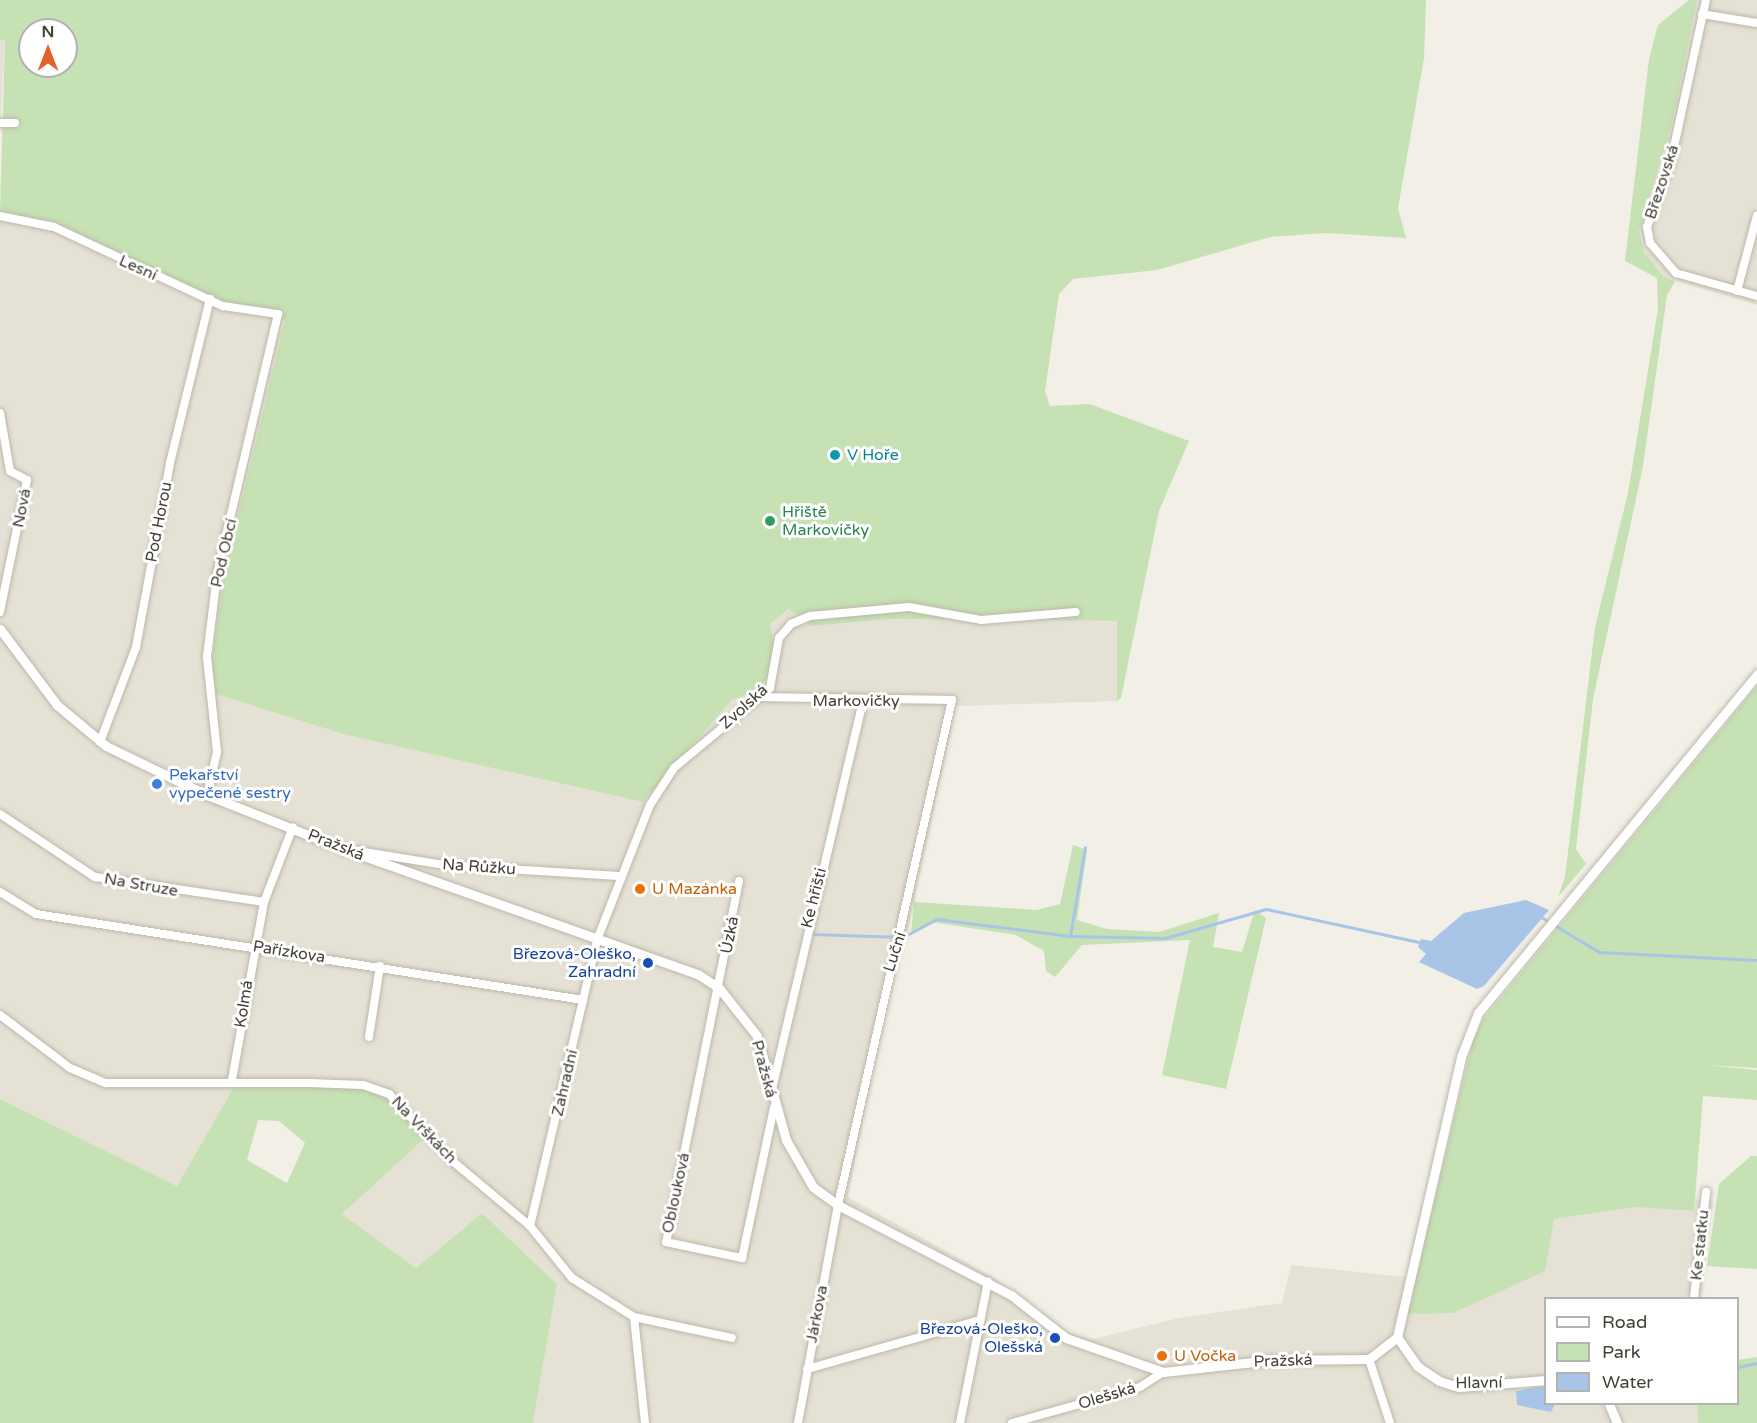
<!DOCTYPE html>
<html>
<head>
<meta charset="utf-8">
<style>
  body { margin:0 }
  #map { position:relative; width:1757px; height:1423px; overflow:hidden; background:#f1efe6; font-family:"Varela Round",sans-serif }
  div>[style] { position:absolute }
  .residential>* { inset:0; background:#e5e2d5 }
  .green>* { inset:0; background:#c6e1b3 }
  .water>* { inset:0; background:#a8c5e8 }
  .stream>* { height:3px; margin:-1.5px; padding:0 1.5px; transform-origin:1.5px; border-radius:1.5px; background:#a8c5e8 }
  .roads { filter:drop-shadow(0 0 2px #bcb8aa) drop-shadow(0 0 2px #bcb8aa) }
  .minor>* { height:8px; margin:-4px; padding:0 4px; transform-origin:4px; border-radius:4px; background:#fff }
  .tertiary>* { height:9px; margin:-4.5px; padding:0 4.5px; transform-origin:4.5px; border-radius:4.5px; background:#fff }
  .dots>* { width:16px; height:16px; translate:-50% -50%; box-sizing:border-box; border:3px solid #fff; border-radius:50% }
  span { translate:-50% -50%; white-space:nowrap; text-align:center; line-height:1.15; -webkit-text-stroke:6px #fff; paint-order:stroke }
  .street-label { font-size:16px; color:#434036 }
  .culture-label { font-size:16px; color:#0d838f }
  .left { translate:0 -50%; text-align:left }
  .leisure-label { font-size:16px; color:#27864d }
  .shop-label { font-size:16px; color:#366cbe }
  .food-label { font-size:16px; color:#c56008 }
  .transit-label { font-size:16px; color:#164399 }
  .right { translate:-100% -50%; text-align:right }
  .legend { position:absolute; left:1544px; top:1297px; width:195px; height:108px; box-sizing:border-box; background:#fff; border:2px solid #b4b3af; margin:0; padding:8px 10px; list-style:none; font-size:18px; color:#434036 }
  .legend li { display:flex; align-items:center; gap:12px; height:30px }
  .legend b { width:30px; border:2px solid #b4b3af }
  .north { position:absolute; left:18px; top:18px; width:60px; height:60px; box-sizing:border-box; background:#fff; border:2px solid #b4b3af; border-radius:50%; rotate:0deg; font-size:16px; font-weight:700; line-height:24px; text-align:center; color:#434036 }
  .north::after { content:''; display:block; margin:auto; width:21px; height:27px; background:#e3602b; clip-path:polygon(50% 0,100% 100%,50% 72%,0 100%) }
</style>
</head>
<body>
<div id="map">
  <div class="residential">
    <div style="clip-path:polygon(1697px 0,1757px 0,1757px 305px,1664px 277px,1644px 252px,1639px 231px,1672px 124px)"></div>
    <div style="clip-path:polygon(0 40px,5px 40px,0 135px)"></div>
    <div style="clip-path:polygon(0 213px,52px 221px,224px 302px,285px 320px,224px 575px,212px 660px,217px 694px,343px 734px,641px 802px,731px 701px,755px 691px,774px 648px,770px 624px,788px 608px,812px 626px,889px 619px,1117px 621px,1117px 701px,956px 706px,906px 940px,894px 962px,848px 1197px,993px 1277px,1069px 1333px,1093px 1339px,1179px 1318px,1282px 1303px,1291px 1265px,1415px 1278px,1550px 1235px,1554px 1219px,1635px 1207px,1694px 1211px,1696px 1199px,1713px 1202px,1701px 1298px,1546px 1298px,1546px 1404px,1697px 1404px,1698px 1423px,533px 1423px,557px 1284px,482px 1213px,416px 1268px,342px 1214px,425px 1138px,235px 1085px,177px 1186px,0 1099px)"></div>
  </div>
  <div class="green">
    <div style="clip-path:polygon(evenodd,0 0,1426px 0,1424px 58px,1398px 208px,1406px 238px,1326px 233px,1270px 237px,1157px 270px,1073px 279px,1059px 294px,1045px 391px,1050px 406px,1090px 404px,1189px 441px,1159px 511px,1121px 698px,1117px 701px,1117px 621px,889px 619px,812px 626px,788px 609px,770px 624px,774px 648px,767px 678px,755px 691px,731px 701px,642px 802px,343px 734px,216px 694px,212px 660px,224px 575px,285px 320px,224px 302px,52px 221px,0 213px,5px 40px,0 40px,0 0,30px 30px,66px 30px,66px 66px,30px 66px,30px 30px)"></div>
    <div style="clip-path:polygon(1689px 0,1697px 0,1672px 124px,1639px 231px,1644px 252px,1664px 277px,1675px 281px,1667px 295px,1643px 466px,1593px 699px,1576px 849px,1586px 864px,1558px 897px,1565px 877px,1595px 627px,1628px 493px,1658px 309px,1657px 278px,1625px 261px,1649px 59px,1658px 25px)"></div>
    <div style="clip-path:polygon(1757px 686px,1757px 1068px,1707px 1065px,1757px 1070px,1757px 1100px,1703px 1096px,1694px 1211px,1635px 1207px,1554px 1219px,1545px 1271px,1453px 1313px,1407px 1314px,1473px 1040px,1484px 1018px)"></div>
    <div style="clip-path:polygon(1073px 845px,1087px 850px,1077px 920px,1107px 929px,1159px 932px,1219px 913px,1213px 947px,1242px 952px,1255px 910px,1266px 918px,1226px 1089px,1162px 1075px,1190px 940px,1082px 945px,1055px 977px,1046px 971px,1044px 951px,1016px 935px,931px 922px,911px 934px,914px 902px,1036px 910px,1060px 904px)"></div>
    <div style="clip-path:polygon(evenodd,235px 1085px,364px 1088px,388px 1100px,425px 1138px,342px 1214px,416px 1268px,482px 1213px,557px 1284px,533px 1423px,0 1423px,0 1099px,177px 1186px,235px 1085px,258px 1120px,279px 1121px,305px 1143px,287px 1183px,247px 1160px,258px 1120px)"></div>
    <div style="clip-path:polygon(1751px 1156px,1757px 1156px,1757px 1269px,1707px 1266px,1719px 1184px)"></div>
    <div style="clip-path:polygon(1757px 1357px,1757px 1423px,1698px 1423px,1697px 1404px,1738px 1404px,1738px 1360px)"></div>
  </div>
  <div class="water">
    <div style="clip-path:polygon(1526px 900px,1549px 910px,1484px 986px,1477px 989px,1419px 962px,1426px 954px,1418px 947px,1421px 939px,1431px 941px,1464px 913px)"></div>
    <div style="clip-path:polygon(1545px 1386px,1546px 1404px,1555px 1404px,1551px 1412px,1517px 1405px,1516px 1391px)"></div>
  </div>
  <div class="stream">
    <div style="left:1541px;top:917px;width:68px;rotate:31.1deg"></div>
    <div style="left:1599px;top:952px;width:158px;rotate:2.9deg"></div>
    <div style="left:812px;top:934px;width:91px;rotate:1.9deg"></div>
    <div style="left:903px;top:937px;width:38px;rotate:-28deg"></div>
    <div style="left:937px;top:919px;width:134px;rotate:7.3deg"></div>
    <div style="left:1070px;top:936px;width:95px;rotate:1.2deg"></div>
    <div style="left:1165px;top:938px;width:105px;rotate:-16deg"></div>
    <div style="left:1266px;top:909px;width:161px;rotate:12.2deg"></div>
    <div style="left:1070px;top:936px;width:90px;rotate:-80.4deg"></div>
    <div style="left:1738px;top:1367px;width:19px;rotate:-12deg"></div>
  </div>
  <div class="roads">
    <div class="minor">
      <div style="left:1706px;top:0;width:164px;rotate:102.3deg"></div>
      <div style="left:1671px;top:160px;width:71px;rotate:109.7deg"></div>
      <div style="left:1647px;top:227px;width:16px;rotate:79deg"></div>
      <div style="left:1650px;top:243px;width:40px;rotate:49deg"></div>
      <div style="left:1676px;top:273px;width:84px;rotate:15.9deg"></div>
      <div style="left:1702px;top:14px;width:56px;rotate:9.3deg"></div>
      <div style="left:0;top:123px;width:15px"></div>
      <div style="left:0;top:216px;width:55px;rotate:11.5deg"></div>
      <div style="left:54px;top:227px;width:187px;rotate:25.1deg"></div>
      <div style="left:223px;top:306px;width:56px;rotate:8.3deg"></div>
      <div style="left:278px;top:314px;width:268px;rotate:103.2deg"></div>
      <div style="left:217px;top:575px;width:83px;rotate:97deg"></div>
      <div style="left:207px;top:657px;width:96px;rotate:84deg"></div>
      <div style="left:217px;top:752px;width:44px;rotate:103.1deg"></div>
      <div style="left:1737px;top:291px;width:78px;rotate:-75.1deg"></div>
      <div style="left:0;top:413px;width:59px;rotate:80.2deg"></div>
      <div style="left:10px;top:471px;width:19px;rotate:28deg"></div>
      <div style="left:27px;top:480px;width:135px;rotate:101.6deg"></div>
      <div style="left:760px;top:697px;width:192px;rotate:0.9deg"></div>
      <div style="left:952px;top:700px;width:518px;rotate:102.72deg"></div>
      <div style="left:838px;top:1205px;width:222px;rotate:100.4deg"></div>
      <div style="left:100px;top:742px;width:102px;rotate:-69.2deg"></div>
      <div style="left:136px;top:647px;width:187px;rotate:-79.5deg"></div>
      <div style="left:170px;top:463px;width:169px;rotate:-76.3deg"></div>
      <div style="left:0;top:814px;width:114px;rotate:33.6deg"></div>
      <div style="left:95px;top:877px;width:171px;rotate:8.4deg"></div>
      <div style="left:358px;top:851px;width:87px;rotate:9.2deg"></div>
      <div style="left:444px;top:865px;width:175px;rotate:3.6deg"></div>
      <div style="left:739px;top:881px;width:368px;rotate:101.4deg"></div>
      <div style="left:666px;top:1242px;width:78px;rotate:11.9deg"></div>
      <div style="left:742px;top:1258px;width:154px;rotate:-78deg"></div>
      <div style="left:0;top:892px;width:42px;rotate:31.4deg"></div>
      <div style="left:36px;top:914px;width:554px;rotate:8.93deg"></div>
      <div style="left:0;top:1015px;width:88px;rotate:37.1deg"></div>
      <div style="left:70px;top:1068px;width:39px;rotate:23deg"></div>
      <div style="left:106px;top:1083px;width:203px"></div>
      <div style="left:309px;top:1083px;width:54px;rotate:2.1deg"></div>
      <div style="left:363px;top:1085px;width:28px;rotate:19deg"></div>
      <div style="left:389px;top:1094px;width:89px;rotate:46.8deg"></div>
      <div style="left:450px;top:1159px;width:104px;rotate:39.9deg"></div>
      <div style="left:530px;top:1226px;width:67px;rotate:51.1deg"></div>
      <div style="left:572px;top:1278px;width:73px;rotate:32.2deg"></div>
      <div style="left:634px;top:1317px;width:107px;rotate:84.1deg"></div>
      <div style="left:369px;top:1037px;width:72px;rotate:-81.2deg"></div>
      <div style="left:232px;top:1080px;width:181px;rotate:-79.8deg"></div>
      <div style="left:264px;top:902px;width:80px;rotate:-68.9deg"></div>
      <div style="left:772px;top:1089px;width:398px;rotate:-76.8deg"></div>
      <div style="left:530px;top:1226px;width:294px;rotate:-76.8deg"></div>
      <div style="left:597px;top:940px;width:145px;rotate:-68.6deg"></div>
      <div style="left:650px;top:805px;width:44px;rotate:-57deg"></div>
      <div style="left:674px;top:768px;width:125px;rotate:-39.8deg"></div>
      <div style="left:770px;top:688px;width:51px;rotate:-79.8deg"></div>
      <div style="left:779px;top:638px;width:18px;rotate:-49deg"></div>
      <div style="left:791px;top:624px;width:21px;rotate:-23deg"></div>
      <div style="left:810px;top:616px;width:99px;rotate:-5.2deg"></div>
      <div style="left:909px;top:607px;width:73px;rotate:10.2deg"></div>
      <div style="left:981px;top:620px;width:95px;rotate:-4.8deg"></div>
      <div style="left:1694px;top:1298px;width:107px;rotate:-83.5deg"></div>
      <div style="left:634px;top:1317px;width:100px;rotate:12.1deg"></div>
      <div style="left:1369px;top:1359px;width:67px;rotate:71.8deg"></div>
      <div style="left:807px;top:1369px;width:180px;rotate:-15.8deg"></div>
      <div style="left:960px;top:1423px;width:144px;rotate:-78.8deg"></div>
      <div style="left:1012px;top:1423px;width:133px;rotate:-15.7deg"></div>
      <div style="left:1140px;top:1387px;width:27px;rotate:-33deg"></div>
    </div>
    <div class="tertiary">
      <div style="left:0;top:629px;width:95px;rotate:53.1deg"></div>
      <div style="left:57px;top:705px;width:64px;rotate:39.9deg"></div>
      <div style="left:106px;top:746px;width:112px;rotate:25.9deg"></div>
      <div style="left:207px;top:795px;width:144px;rotate:21.6deg"></div>
      <div style="left:341px;top:848px;width:380px;rotate:19.5deg"></div>
      <div style="left:699px;top:975px;width:24px;rotate:33deg"></div>
      <div style="left:719px;top:988px;width:61px;rotate:51.6deg"></div>
      <div style="left:757px;top:1036px;width:108px;rotate:74.4deg"></div>
      <div style="left:786px;top:1140px;width:54px;rotate:60.1deg"></div>
      <div style="left:813px;top:1187px;width:31px;rotate:36deg"></div>
      <div style="left:838px;top:1205px;width:195px;rotate:27.5deg"></div>
      <div style="left:1011px;top:1295px;width:70px;rotate:38deg"></div>
      <div style="left:1066px;top:1338px;width:103px;rotate:19.3deg"></div>
      <div style="left:1163px;top:1372px;width:109px;rotate:-6.3deg"></div>
      <div style="left:1271px;top:1360px;width:98px;rotate:-0.6deg"></div>
      <div style="left:1369px;top:1359px;width:36px;rotate:-38deg"></div>
      <div style="left:1397px;top:1337px;width:287px;rotate:-77.1deg"></div>
      <div style="left:1461px;top:1057px;width:47px;rotate:-68.9deg"></div>
      <div style="left:1478px;top:1013px;width:439px;rotate:-50.5deg"></div>
      <div style="left:1397px;top:1337px;width:35px;rotate:55deg"></div>
      <div style="left:1417px;top:1366px;width:27px;rotate:34deg"></div>
      <div style="left:1439px;top:1381px;width:21px;rotate:17deg"></div>
      <div style="left:1459px;top:1387px;width:87px;rotate:-4.6deg"></div>
      <div style="left:1609px;top:1404px;width:21px;rotate:67deg"></div>
    </div>
  </div>
  <div class="dots">
    <div style="left:835px;top:455px;background:#0f9aa8"></div>
    <div style="left:770px;top:521px;background:#2e9e5b"></div>
    <div style="left:157px;top:784px;background:#3f7fe0"></div>
    <div style="left:640px;top:889px;background:#e8710a"></div>
    <div style="left:648px;top:963px;background:#1a4fb4"></div>
    <div style="left:1055px;top:1338px;background:#1a4fb4"></div>
    <div style="left:1162px;top:1356px;background:#e8710a"></div>
  </div>
  <div class="street-label">
    <span style="left:1662px;top:182px;rotate:-72deg">Březovská</span>
    <span style="left:138px;top:268px;rotate:24deg">Lesní</span>
    <span style="left:22px;top:508px;rotate:-79deg">Nová</span>
    <span style="left:159px;top:522px;rotate:-79deg">Pod Horou</span>
    <span style="left:224px;top:553px;rotate:-77deg">Pod Obcí</span>
    <span style="left:856px;top:701px">Markovičky</span>
    <span style="left:744px;top:707px;rotate:-42deg">Zvolská</span>
    <span style="left:336px;top:845px;rotate:22deg">Pražská</span>
    <span style="left:479px;top:867px;rotate:4deg">Na Růžku</span>
    <span style="left:141px;top:885px;rotate:10deg">Na Struze</span>
    <span style="left:814px;top:898px;rotate:-76deg">Ke hřišti</span>
    <span style="left:730px;top:935px;rotate:-79deg">Úzká</span>
    <span style="left:289px;top:952px;rotate:9deg">Pařízkova</span>
    <span style="left:895px;top:952px;rotate:-72deg">Luční</span>
    <span style="left:244px;top:1004px;rotate:-81deg">Kolmá</span>
    <span style="left:764px;top:1069px;rotate:75deg">Pražská</span>
    <span style="left:565px;top:1083px;rotate:-77deg">Zahradní</span>
    <span style="left:424px;top:1130px;rotate:46deg">Na Vrškách</span>
    <span style="left:676px;top:1193px;rotate:-78deg">Oblouková</span>
    <span style="left:1700px;top:1245px;rotate:-84deg">Ke statku</span>
    <span style="left:817px;top:1314px;rotate:-79deg">Járkova</span>
    <span style="left:1283px;top:1361px;rotate:-2deg">Pražská</span>
    <span style="left:1479px;top:1383px;rotate:-1deg">Hlavní</span>
    <span style="left:1107px;top:1396px;rotate:-17deg">Olešská</span>
  </div>
  <div class="culture-label">
    <span class="left" style="left:847px;top:455px">V Hoře</span>
  </div>
  <div class="leisure-label">
    <span class="left" style="left:782px;top:521px">Hřiště<br>Markovičky</span>
  </div>
  <div class="shop-label">
    <span class="left" style="left:169px;top:784px">Pekařství<br>vypečené sestry</span>
  </div>
  <div class="food-label">
    <span class="left" style="left:652px;top:889px">U Mazánka</span>
    <span class="left" style="left:1174px;top:1356px">U Vočka</span>
  </div>
  <div class="transit-label">
    <span class="right" style="left:636px;top:963px">Březová-Oleško,<br>Zahradní</span>
    <span class="right" style="left:1043px;top:1338px">Březová-Oleško,<br>Olešská</span>
  </div>
  <ul class="legend">
  <li><b style="height:8px;background:#fff"></b>Road</li>
  <li><b style="height:16px;background:#c6e1b3"></b>Park</li>
  <li><b style="height:16px;background:#a8c5e8"></b>Water</li>
  </ul>
  <div class="north">N</div>
</div>
</body>
</html>
